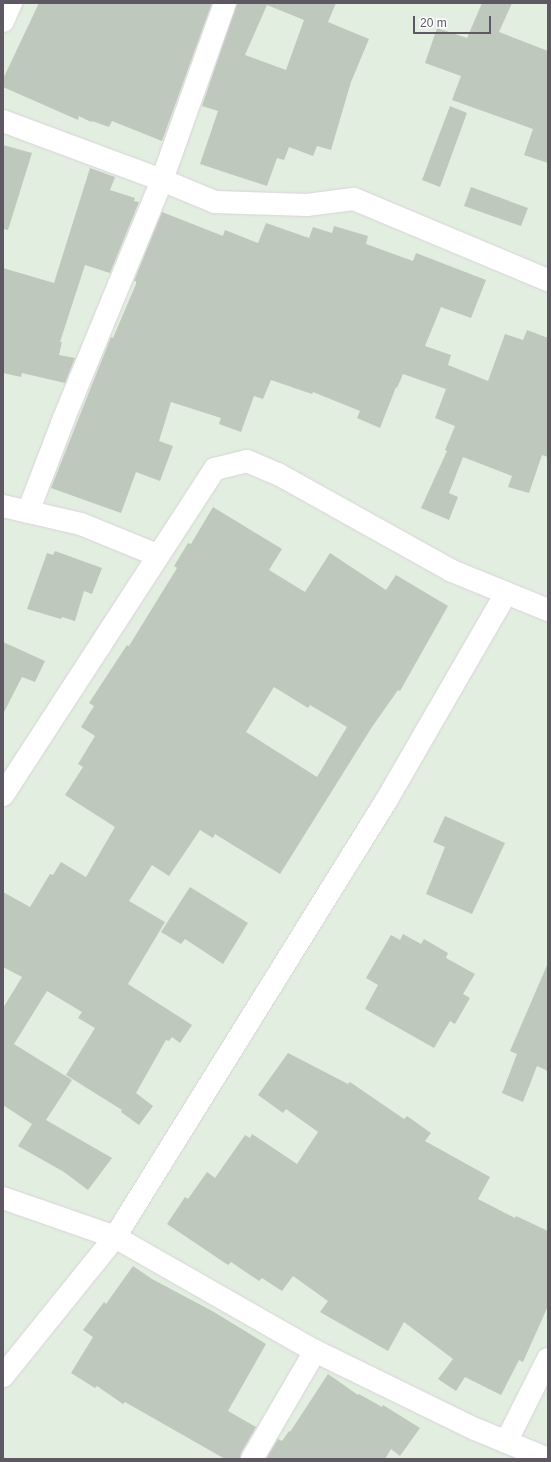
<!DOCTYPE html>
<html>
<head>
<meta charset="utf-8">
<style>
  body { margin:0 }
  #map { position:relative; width:551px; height:1462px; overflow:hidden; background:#e2eedf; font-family:Helvetica,sans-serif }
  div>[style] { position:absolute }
  .building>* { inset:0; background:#bfc8bc }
  .roads { filter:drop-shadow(0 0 1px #d9d3db) drop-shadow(0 0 1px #d9d3db) }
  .minor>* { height:22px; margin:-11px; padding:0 11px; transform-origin:11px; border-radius:11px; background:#fff }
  span { translate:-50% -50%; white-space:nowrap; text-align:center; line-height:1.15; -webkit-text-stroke:3.5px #fff; paint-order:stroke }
  .frame { position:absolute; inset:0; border:4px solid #5e5862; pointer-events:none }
  .scale { position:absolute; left:413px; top:16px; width:78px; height:18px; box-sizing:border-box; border:2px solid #5e5862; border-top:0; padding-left:5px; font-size:12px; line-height:14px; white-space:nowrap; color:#5e5862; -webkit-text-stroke:3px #fff; paint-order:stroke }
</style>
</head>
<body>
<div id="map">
  <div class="building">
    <div style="clip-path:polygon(39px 3px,212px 3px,162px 141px,112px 121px,109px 127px,92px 121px,91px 122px,79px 116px,78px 120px,3px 87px,3px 79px)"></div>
    <div style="clip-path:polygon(evenodd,237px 3px,336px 3px,328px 22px,369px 39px,351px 82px,331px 150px,317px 146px,313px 156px,289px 147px,284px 160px,277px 158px,267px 186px,200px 164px,218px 111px,202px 106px,237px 3px,267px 5px,304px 20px,286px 70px,245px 55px,267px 5px)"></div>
    <div style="clip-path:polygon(482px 3px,512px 3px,499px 32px,548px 51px,548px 163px,524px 155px,533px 129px,452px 100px,461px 76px,425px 63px,437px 28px,467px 38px)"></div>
    <div style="clip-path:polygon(450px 106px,467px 113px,440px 187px,422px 180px)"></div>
    <div style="clip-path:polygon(3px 145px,32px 153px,8px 230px,3px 229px)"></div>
    <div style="clip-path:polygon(90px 168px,115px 177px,110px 190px,135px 198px,134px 201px,139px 202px,110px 273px,85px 265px,60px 342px,62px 342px,59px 355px,75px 358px,65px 383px,22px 373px,21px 377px,3px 373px,3px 268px,54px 283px)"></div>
    <div style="clip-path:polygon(471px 187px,528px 208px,521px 226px,464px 206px)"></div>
    <div style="clip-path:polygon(162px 212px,223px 236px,225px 230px,258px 243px,266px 223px,309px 238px,313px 227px,332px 233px,334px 226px,368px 236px,366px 244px,413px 261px,416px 253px,486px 280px,471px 318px,441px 307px,425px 346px,451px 355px,448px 365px,488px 381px,505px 334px,523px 340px,527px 330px,548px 338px,548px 457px,542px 455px,529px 493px,508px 487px,512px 476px,463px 457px,449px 493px,458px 497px,449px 520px,421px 508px,447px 451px,445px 450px,455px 426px,435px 418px,446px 389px,403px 374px,397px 388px,396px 387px,380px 428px,357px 418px,360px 411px,313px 392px,312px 394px,271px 380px,263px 399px,254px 396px,241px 432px,219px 424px,221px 418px,171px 402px,159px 441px,173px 446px,160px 481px,136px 472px,121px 513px,51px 488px,111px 337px,113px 338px,136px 284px,136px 281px,134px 281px)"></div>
    <div style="clip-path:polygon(evenodd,213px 507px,282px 549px,269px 570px,305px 592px,330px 553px,386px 590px,396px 575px,448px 606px,400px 691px,398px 690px,372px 727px,280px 874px,215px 834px,213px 838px,200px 830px,169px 876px,152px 865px,129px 901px,165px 922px,128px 984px,192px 1025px,180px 1043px,172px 1037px,169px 1041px,166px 1040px,136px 1093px,153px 1106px,139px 1125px,121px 1112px,122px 1110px,66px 1075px,95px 1028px,78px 1018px,82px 1012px,47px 991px,14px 1044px,72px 1080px,46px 1120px,112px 1158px,88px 1190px,64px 1172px,18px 1146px,32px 1124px,3px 1105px,3px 1008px,22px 977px,3px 967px,3px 892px,30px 907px,50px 874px,53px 875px,61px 862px,86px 877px,115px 827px,65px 795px,83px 767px,78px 764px,95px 736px,81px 727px,94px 706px,89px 703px,127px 645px,129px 646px,177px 568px,174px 566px,188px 543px,191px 544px,213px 507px,274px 687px,308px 708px,310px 705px,347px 727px,317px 777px,246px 732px,274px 687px)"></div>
    <div style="clip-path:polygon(55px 551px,102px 568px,92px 594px,84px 591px,75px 621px,62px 617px,61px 619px,27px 609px,47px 553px,53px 555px)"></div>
    <div style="clip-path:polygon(3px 642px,45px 661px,35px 682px,22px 677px,3px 714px)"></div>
    <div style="clip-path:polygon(445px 816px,505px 843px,472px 914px,426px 894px,445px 847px,433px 842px)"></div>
    <div style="clip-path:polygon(190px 887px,248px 923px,223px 964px,185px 939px,181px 944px,161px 932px)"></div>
    <div style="clip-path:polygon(403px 934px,421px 944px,424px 939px,448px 953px,446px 958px,475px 974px,463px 994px,470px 998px,455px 1024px,450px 1021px,434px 1048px,365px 1009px,378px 985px,366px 978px,391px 935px,400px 940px)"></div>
    <div style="clip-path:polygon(548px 963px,548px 1071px,537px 1066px,523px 1102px,502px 1093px,517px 1054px,510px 1051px)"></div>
    <div style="clip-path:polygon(288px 1053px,348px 1084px,350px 1082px,404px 1119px,407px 1116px,431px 1133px,425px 1141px,490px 1177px,478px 1199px,515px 1218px,516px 1216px,548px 1231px,548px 1306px,523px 1362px,519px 1360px,501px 1395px,465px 1377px,456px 1391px,438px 1379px,453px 1359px,404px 1322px,388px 1351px,320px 1312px,328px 1301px,293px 1276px,282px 1291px,262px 1278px,259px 1281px,231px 1262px,228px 1265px,167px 1224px,185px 1197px,188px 1199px,207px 1172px,215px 1178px,245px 1135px,250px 1138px,252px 1134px,297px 1164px,318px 1132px,286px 1109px,283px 1113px,258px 1095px)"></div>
    <div style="clip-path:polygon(133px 1266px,152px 1279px,214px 1312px,266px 1344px,228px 1411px,256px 1427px,241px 1453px,240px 1459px,225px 1459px,125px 1402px,123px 1404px,97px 1386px,95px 1388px,71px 1373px,93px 1337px,83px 1330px,104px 1302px,106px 1304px)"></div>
    <div style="clip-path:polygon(328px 1374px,358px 1395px,359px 1394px,382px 1407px,383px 1405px,420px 1428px,400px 1456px,391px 1449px,385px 1459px,266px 1459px,278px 1439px,282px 1441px,289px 1431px,290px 1432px)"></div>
  </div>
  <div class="roads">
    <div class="minor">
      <div style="left:3px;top:21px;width:20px;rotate:-66deg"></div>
      <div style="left:3px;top:121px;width:170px;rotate:20.4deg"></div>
      <div style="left:162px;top:180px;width:57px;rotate:22.5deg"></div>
      <div style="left:215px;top:202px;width:92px;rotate:1.9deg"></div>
      <div style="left:307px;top:205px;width:47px;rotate:-7.3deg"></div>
      <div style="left:354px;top:199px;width:210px;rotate:22.7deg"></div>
      <div style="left:3px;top:506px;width:80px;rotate:13deg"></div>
      <div style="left:81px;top:524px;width:82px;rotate:22.2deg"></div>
      <div style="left:28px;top:512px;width:101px;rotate:-69deg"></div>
      <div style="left:64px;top:418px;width:257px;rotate:-67.6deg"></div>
      <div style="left:162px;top:180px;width:188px;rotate:-70.4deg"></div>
      <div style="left:3px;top:795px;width:389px;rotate:-57deg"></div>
      <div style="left:215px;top:469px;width:33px;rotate:-14deg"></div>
      <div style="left:247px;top:461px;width:34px;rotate:23deg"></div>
      <div style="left:278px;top:474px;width:199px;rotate:29.1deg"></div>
      <div style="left:452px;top:571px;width:104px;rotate:22.1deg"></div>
      <div style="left:3px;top:1198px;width:119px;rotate:19.2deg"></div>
      <div style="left:115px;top:1237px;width:230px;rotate:29.7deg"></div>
      <div style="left:315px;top:1351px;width:178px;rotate:26deg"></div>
      <div style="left:475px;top:1429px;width:79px;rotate:22.3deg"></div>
      <div style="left:3px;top:1376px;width:179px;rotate:-51.1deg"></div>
      <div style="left:115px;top:1237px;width:513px;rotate:-58.14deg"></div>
      <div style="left:386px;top:801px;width:240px;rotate:-60deg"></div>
      <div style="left:506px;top:1442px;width:93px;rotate:-63.2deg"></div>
      <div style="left:252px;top:1459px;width:125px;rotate:-59.7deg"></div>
    </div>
  </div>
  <div class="frame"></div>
  <div class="scale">20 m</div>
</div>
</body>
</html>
